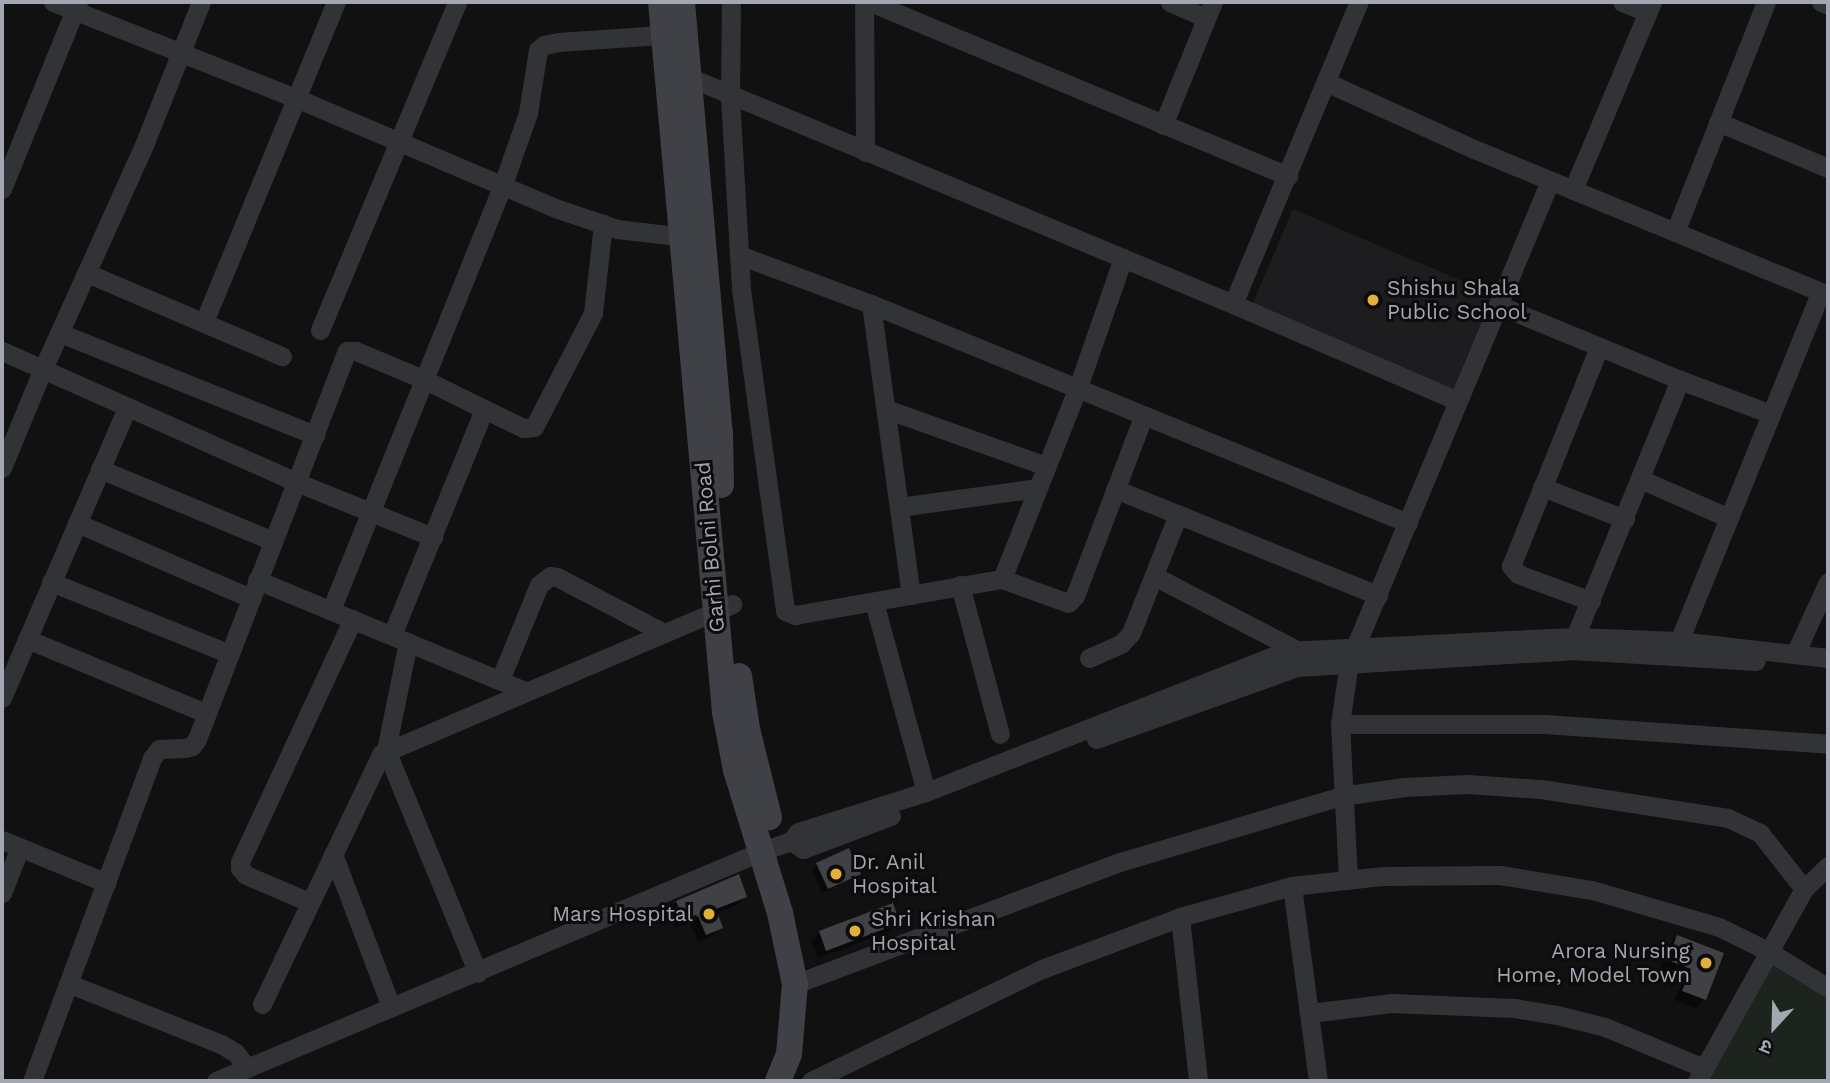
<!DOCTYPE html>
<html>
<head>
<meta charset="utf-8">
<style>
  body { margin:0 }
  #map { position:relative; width:1830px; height:1083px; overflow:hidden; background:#111112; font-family:"Work Sans","Noto Sans Devanagari",sans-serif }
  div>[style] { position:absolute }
  .built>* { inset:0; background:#1d1d1f }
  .green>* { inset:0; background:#1d241e }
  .shadow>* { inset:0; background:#0007 }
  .building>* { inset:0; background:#404145 }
  .minor>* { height:19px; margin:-9.5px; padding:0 9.5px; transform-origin:9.5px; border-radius:9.5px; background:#323337 }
  .secondary>* { height:26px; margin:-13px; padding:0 13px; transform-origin:13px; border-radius:13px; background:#404146 }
  .dots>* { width:19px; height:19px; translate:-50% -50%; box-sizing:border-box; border:4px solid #0c0c0d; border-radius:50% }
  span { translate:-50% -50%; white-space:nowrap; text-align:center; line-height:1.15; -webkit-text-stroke:6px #0c0c0d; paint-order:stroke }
  .poi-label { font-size:21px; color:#a3a7b2 }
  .left { translate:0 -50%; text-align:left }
  .right { translate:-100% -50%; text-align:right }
  .street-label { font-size:21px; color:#a3a7b2 }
  .frame { position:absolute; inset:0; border:4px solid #a3a7b2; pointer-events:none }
  .north { position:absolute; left:1739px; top:992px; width:70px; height:70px; -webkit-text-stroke:5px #0c0c0d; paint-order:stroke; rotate:202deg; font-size:19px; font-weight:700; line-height:28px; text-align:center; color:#a3a7b2 }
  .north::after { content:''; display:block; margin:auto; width:24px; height:32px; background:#a3a7b2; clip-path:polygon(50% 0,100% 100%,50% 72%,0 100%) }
</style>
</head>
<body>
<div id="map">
  <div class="built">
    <div style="clip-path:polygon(1293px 209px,1493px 294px,1452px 391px,1252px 305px)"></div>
  </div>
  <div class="green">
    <div style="clip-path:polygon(1765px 961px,1828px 999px,1828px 1081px,1703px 1081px)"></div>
  </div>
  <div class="shadow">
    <div style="clip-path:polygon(817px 864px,859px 874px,822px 893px,812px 869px)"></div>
    <div style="clip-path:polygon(745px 897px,737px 905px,716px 913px,721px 928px,713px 936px,698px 942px,690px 923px,675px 928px,669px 910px,677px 902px)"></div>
    <div style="clip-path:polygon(892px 905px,898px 922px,890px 931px,818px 958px,811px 941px,820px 933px)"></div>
    <div style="clip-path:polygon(1677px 937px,1704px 999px,1696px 1008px,1675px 1000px,1684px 977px,1660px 968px,1669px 945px)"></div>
  </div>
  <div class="building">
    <div style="clip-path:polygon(849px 848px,861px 874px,828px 889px,816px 863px)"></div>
    <div style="clip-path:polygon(739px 874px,747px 897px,716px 909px,723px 928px,706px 935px,698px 916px,684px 921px,676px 901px)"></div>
    <div style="clip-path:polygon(893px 903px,900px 923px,826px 951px,819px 931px)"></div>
    <div style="clip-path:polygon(1677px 935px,1724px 953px,1706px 1000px,1682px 991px,1691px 969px,1668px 960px)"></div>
  </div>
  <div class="minor">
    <div style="left:53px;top:2px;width:261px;rotate:21.6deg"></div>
    <div style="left:296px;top:98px;width:281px;rotate:23deg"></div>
    <div style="left:555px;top:208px;width:65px;rotate:18.7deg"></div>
    <div style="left:617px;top:229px;width:78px;rotate:6.7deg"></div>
    <div style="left:731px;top:2px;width:95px;rotate:90.6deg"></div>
    <div style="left:730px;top:97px;width:192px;rotate:86.7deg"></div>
    <div style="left:741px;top:289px;width:325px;rotate:82.2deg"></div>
    <div style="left:785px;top:611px;width:11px;rotate:22deg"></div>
    <div style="left:795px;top:615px;width:210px;rotate:-9.9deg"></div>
    <div style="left:1002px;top:579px;width:70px;rotate:20deg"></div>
    <div style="left:1068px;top:603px;width:10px;rotate:-45deg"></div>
    <div style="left:1075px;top:596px;width:191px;rotate:-69.2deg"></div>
    <div style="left:864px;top:2px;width:150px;rotate:89.6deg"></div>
    <div style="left:870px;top:2px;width:453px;rotate:22.6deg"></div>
    <div style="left:1170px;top:2px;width:39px;rotate:24deg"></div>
    <div style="left:1622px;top:2px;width:27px;rotate:22deg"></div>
    <div style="left:1821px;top:2px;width:8px;rotate:23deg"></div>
    <div style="left:679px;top:73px;width:600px;rotate:22.63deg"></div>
    <div style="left:1233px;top:304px;width:245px;rotate:23.3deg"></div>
    <div style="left:1326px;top:82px;width:162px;rotate:24.4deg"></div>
    <div style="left:1474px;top:149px;width:383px;rotate:22.4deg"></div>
    <div style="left:1718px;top:122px;width:119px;rotate:22.7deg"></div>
    <div style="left:1163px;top:125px;width:133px;rotate:-67.9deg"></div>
    <div style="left:2px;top:189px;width:202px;rotate:-67.9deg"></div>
    <div style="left:1573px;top:190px;width:204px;rotate:-67.2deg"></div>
    <div style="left:1675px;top:232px;width:247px;rotate:-68.4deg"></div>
    <div style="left:739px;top:255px;width:141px;rotate:20.4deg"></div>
    <div style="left:871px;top:304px;width:580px;rotate:22.19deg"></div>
    <div style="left:87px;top:273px;width:212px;rotate:23.1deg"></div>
    <div style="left:871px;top:304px;width:294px;rotate:82.2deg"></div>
    <div style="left:1233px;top:304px;width:327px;rotate:-67.4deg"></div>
    <div style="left:1498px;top:305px;width:197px;rotate:22.4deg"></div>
    <div style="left:1680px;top:380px;width:97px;rotate:20.5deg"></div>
    <div style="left:204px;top:322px;width:346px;rotate:-67.6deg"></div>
    <div style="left:320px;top:330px;width:355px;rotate:-67.3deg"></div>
    <div style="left:60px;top:333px;width:275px;rotate:21.8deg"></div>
    <div style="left:2px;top:351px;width:322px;rotate:24deg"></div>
    <div style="left:296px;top:482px;width:148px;rotate:21.9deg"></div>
    <div style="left:886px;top:409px;width:170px;rotate:19.6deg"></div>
    <div style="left:2px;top:468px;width:105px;rotate:-67.6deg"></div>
    <div style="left:42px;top:371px;width:248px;rotate:-65.7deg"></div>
    <div style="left:144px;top:145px;width:154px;rotate:-68.3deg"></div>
    <div style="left:100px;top:469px;width:187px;rotate:22.6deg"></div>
    <div style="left:1640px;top:479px;width:95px;rotate:23.6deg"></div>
    <div style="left:1542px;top:487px;width:89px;rotate:21.1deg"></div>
    <div style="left:1115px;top:489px;width:284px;rotate:22deg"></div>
    <div style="left:899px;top:507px;width:140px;rotate:-7.8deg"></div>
    <div style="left:77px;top:523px;width:189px;rotate:23.4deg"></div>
    <div style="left:1154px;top:576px;width:161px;rotate:27.4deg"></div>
    <div style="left:1002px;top:579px;width:203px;rotate:-68.4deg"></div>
    <div style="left:1077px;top:390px;width:140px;rotate:-70.8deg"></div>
    <div style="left:257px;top:580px;width:290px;rotate:22.5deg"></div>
    <div style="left:51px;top:582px;width:191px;rotate:21.9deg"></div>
    <div style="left:960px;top:585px;width:154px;rotate:75deg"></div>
    <div style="left:1591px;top:601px;width:78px;rotate:-159.7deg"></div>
    <div style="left:1518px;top:574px;width:11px;rotate:-131deg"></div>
    <div style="left:1511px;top:566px;width:236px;rotate:-68.1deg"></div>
    <div style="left:874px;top:602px;width:197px;rotate:74.7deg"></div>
    <div style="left:331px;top:610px;width:456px;rotate:-68deg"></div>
    <div style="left:502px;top:187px;width:78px;rotate:-70.6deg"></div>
    <div style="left:528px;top:113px;width:64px;rotate:-81deg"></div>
    <div style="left:538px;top:50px;width:8px;rotate:-40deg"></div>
    <div style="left:544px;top:45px;width:14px;rotate:-12deg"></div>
    <div style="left:558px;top:42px;width:103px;rotate:-3.9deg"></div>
    <div style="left:392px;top:635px;width:244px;rotate:-67.8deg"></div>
    <div style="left:1575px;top:637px;width:278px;rotate:-67.8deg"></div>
    <div style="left:27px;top:639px;width:194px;rotate:22.5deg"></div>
    <div style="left:1679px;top:641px;width:377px;rotate:-67.9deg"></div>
    <div style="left:408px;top:642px;width:110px;rotate:101.5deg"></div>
    <div style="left:386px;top:750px;width:241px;rotate:67.6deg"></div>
    <div style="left:1795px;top:654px;width:79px;rotate:-65.4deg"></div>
    <div style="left:1089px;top:658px;width:35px;rotate:-24deg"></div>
    <div style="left:1121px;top:644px;width:15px;rotate:-48deg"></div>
    <div style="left:1131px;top:633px;width:128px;rotate:-68.4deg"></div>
    <div style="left:500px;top:680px;width:103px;rotate:-67.7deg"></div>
    <div style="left:539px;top:585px;width:14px;rotate:-39deg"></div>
    <div style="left:550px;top:576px;width:7px;rotate:8deg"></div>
    <div style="left:557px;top:577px;width:121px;rotate:27.6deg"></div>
    <div style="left:2px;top:698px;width:316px;rotate:-66.7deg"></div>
    <div style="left:1340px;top:724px;width:205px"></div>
    <div style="left:1545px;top:724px;width:284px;rotate:4deg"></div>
    <div style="left:1096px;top:739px;width:214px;rotate:-19.7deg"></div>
    <div style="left:1297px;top:667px;width:276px;rotate:-3.5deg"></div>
    <div style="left:1572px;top:650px;width:184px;rotate:3.4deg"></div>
    <div style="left:2px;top:840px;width:113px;rotate:22.3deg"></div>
    <div style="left:791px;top:841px;width:14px;rotate:34deg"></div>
    <div style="left:803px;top:849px;width:94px;rotate:-20.6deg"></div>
    <div style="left:333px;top:854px;width:164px;rotate:69.2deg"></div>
    <div style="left:1348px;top:880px;width:156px;rotate:-92.9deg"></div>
    <div style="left:1340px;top:724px;width:63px;rotate:-81.7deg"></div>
    <div style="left:1349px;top:662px;width:521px;rotate:-67.32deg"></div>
    <div style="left:1292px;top:886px;width:197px;rotate:82.4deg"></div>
    <div style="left:2px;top:893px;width:49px;rotate:-68.6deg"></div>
    <div style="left:309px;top:902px;width:69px;rotate:-156.8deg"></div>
    <div style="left:246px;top:875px;width:9px;rotate:-131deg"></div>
    <div style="left:240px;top:868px;width:6px;rotate:-90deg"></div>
    <div style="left:240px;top:862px;width:268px;rotate:-65.1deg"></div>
    <div style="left:1180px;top:917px;width:165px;rotate:83.7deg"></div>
    <div style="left:70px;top:984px;width:162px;rotate:21.7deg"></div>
    <div style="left:221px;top:1044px;width:17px;rotate:31deg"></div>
    <div style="left:236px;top:1053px;width:19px;rotate:54deg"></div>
    <div style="left:795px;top:984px;width:347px;rotate:-20.6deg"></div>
    <div style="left:1120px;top:862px;width:231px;rotate:-16.6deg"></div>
    <div style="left:1341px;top:796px;width:64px;rotate:-8.1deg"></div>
    <div style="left:1404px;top:787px;width:63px;rotate:-2.7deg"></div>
    <div style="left:1467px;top:784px;width:74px;rotate:3.9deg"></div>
    <div style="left:1541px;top:789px;width:189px;rotate:8.8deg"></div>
    <div style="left:1728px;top:818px;width:35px;rotate:25deg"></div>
    <div style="left:1760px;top:833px;width:71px;rotate:51.8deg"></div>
    <div style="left:262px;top:1004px;width:277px;rotate:-64.5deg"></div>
    <div style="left:381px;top:754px;width:382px;rotate:-23.1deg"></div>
    <div style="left:1310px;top:1013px;width:82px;rotate:-7deg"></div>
    <div style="left:1391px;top:1003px;width:123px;rotate:2.3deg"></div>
    <div style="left:1514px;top:1008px;width:44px;rotate:9.2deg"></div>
    <div style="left:1557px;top:1015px;width:49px;rotate:14deg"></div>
    <div style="left:1605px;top:1027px;width:107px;rotate:22.5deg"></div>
    <div style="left:32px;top:1081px;width:345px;rotate:-69.6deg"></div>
    <div style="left:152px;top:758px;width:11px;rotate:-52deg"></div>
    <div style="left:159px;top:749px;width:26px;rotate:-2deg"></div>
    <div style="left:185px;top:748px;width:7px;rotate:-16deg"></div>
    <div style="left:192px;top:746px;width:9px;rotate:-54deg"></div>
    <div style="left:197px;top:739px;width:416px;rotate:-68.9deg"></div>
    <div style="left:347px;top:351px;width:9px"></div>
    <div style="left:356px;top:351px;width:73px;rotate:22.7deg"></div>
    <div style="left:423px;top:379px;width:111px;rotate:26.1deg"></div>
    <div style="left:523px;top:428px;width:11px;rotate:-5deg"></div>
    <div style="left:534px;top:427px;width:128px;rotate:-62.6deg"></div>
    <div style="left:593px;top:313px;width:90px;rotate:-83.6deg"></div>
    <div style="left:216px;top:1081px;width:592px;rotate:-22.84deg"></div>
    <div style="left:762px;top:851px;width:31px;rotate:-19deg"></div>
    <div style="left:791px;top:841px;width:11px;rotate:-52deg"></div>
    <div style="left:798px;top:832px;width:134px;rotate:-17.4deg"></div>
    <div style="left:926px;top:792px;width:387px;rotate:-21.4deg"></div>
    <div style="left:1286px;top:651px;width:289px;rotate:-2.8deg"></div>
    <div style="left:1575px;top:637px;width:104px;rotate:2.2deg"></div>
    <div style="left:1679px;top:641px;width:150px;rotate:6.5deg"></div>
    <div style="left:811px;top:1081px;width:257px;rotate:-25.9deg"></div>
    <div style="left:1042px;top:969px;width:147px;rotate:-20.6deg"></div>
    <div style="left:1180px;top:917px;width:116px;rotate:-15.5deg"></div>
    <div style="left:1292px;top:886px;width:92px;rotate:-6.3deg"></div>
    <div style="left:1383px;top:876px;width:117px;rotate:-0.5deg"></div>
    <div style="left:1500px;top:875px;width:93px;rotate:9.3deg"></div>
    <div style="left:1592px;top:890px;width:132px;rotate:16.2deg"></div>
    <div style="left:1719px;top:927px;width:55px;rotate:26.1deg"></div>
    <div style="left:1768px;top:951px;width:70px;rotate:31.7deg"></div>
    <div style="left:1697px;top:1081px;width:220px;rotate:-60.9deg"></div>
    <div style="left:1804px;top:889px;width:33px;rotate:-44deg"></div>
  </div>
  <div class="secondary">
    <div style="left:661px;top:2px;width:713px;rotate:84.85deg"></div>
    <div style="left:725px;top:712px;width:59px;rotate:79.3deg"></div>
    <div style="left:736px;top:770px;width:150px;rotate:72.9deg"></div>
    <div style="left:780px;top:913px;width:73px;rotate:78.1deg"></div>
    <div style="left:795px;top:984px;width:70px;rotate:94.9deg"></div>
    <div style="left:789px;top:1054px;width:29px;rotate:112deg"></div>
    <div style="left:682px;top:2px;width:433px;rotate:85deg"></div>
    <div style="left:720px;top:433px;width:52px;rotate:88.9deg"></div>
    <div style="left:739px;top:676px;width:54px;rotate:81.4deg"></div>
    <div style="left:747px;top:729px;width:91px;rotate:76deg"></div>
  </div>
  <div class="dots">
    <div style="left:1373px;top:300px;background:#e2b038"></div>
    <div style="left:836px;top:874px;background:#e2b038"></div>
    <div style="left:709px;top:914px;background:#e2b038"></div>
    <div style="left:855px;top:931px;background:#e2b038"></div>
    <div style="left:1706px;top:963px;background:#e2b038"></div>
  </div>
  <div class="poi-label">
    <span class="left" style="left:1387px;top:300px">Shishu Shala<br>Public School</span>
    <span class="left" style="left:852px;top:874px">Dr. Anil<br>Hospital</span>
    <span class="right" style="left:693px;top:914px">Mars Hospital</span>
    <span class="left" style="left:871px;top:931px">Shri Krishan<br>Hospital</span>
    <span class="right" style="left:1690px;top:963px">Arora Nursing<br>Home, Model Town</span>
  </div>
  <div class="street-label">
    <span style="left:710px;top:547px;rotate:-95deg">Garhi Bolni Road</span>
  </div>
  <div class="frame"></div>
  <div class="north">उ</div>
</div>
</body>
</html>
